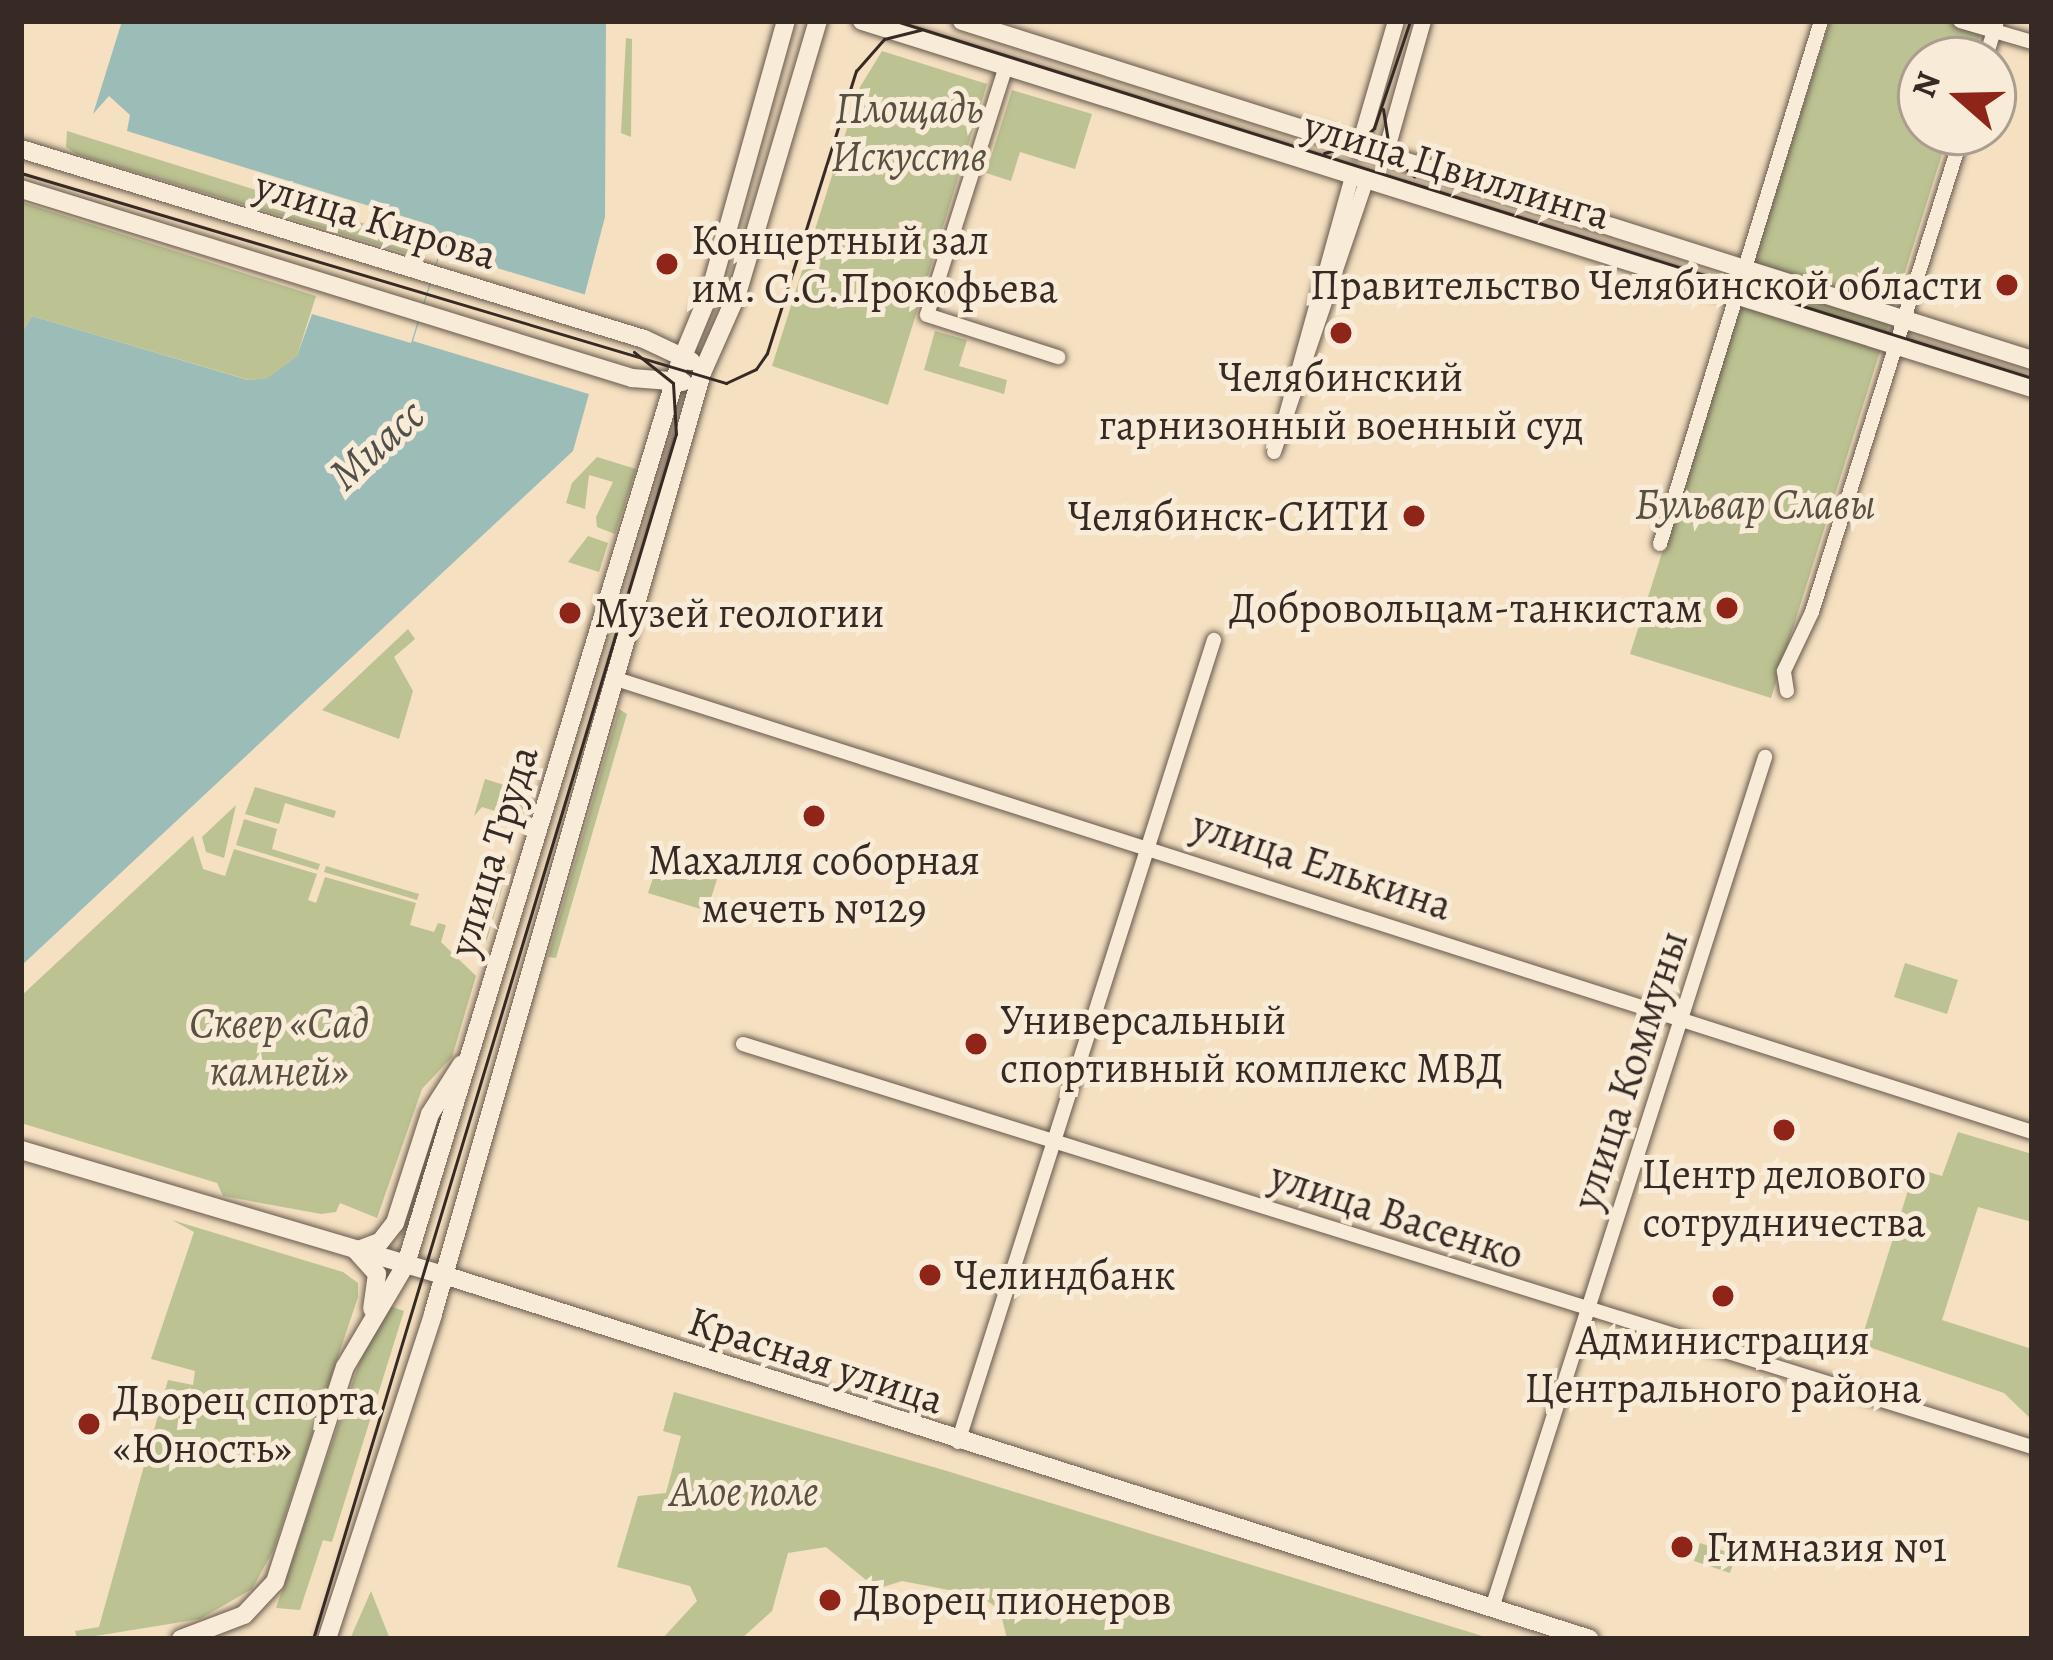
<!DOCTYPE html>
<html>
<head>
<meta charset="utf-8">
<style>
  body { margin:0 }
  #map { position:relative; width:2053px; height:1660px; overflow:hidden; background:#f5e0c1; font-family:Alegreya,serif }
  div>[style] { position:absolute }
  .green>* { inset:0; background:#bcc292 }
  .water>* { inset:0; background:#9cbdb7 }
  .pier>* { inset:0; background:#f5e0c1 }
  .roads { filter:drop-shadow(0 0 3px #66584c) drop-shadow(0 0 3px #66584c) }
  .minor>* { height:14px; margin:-7px; padding:0 7px; transform-origin:7px; border-radius:7px; background:#f8ebd7 }
  .tertiary>* { height:16px; margin:-8px; padding:0 8px; transform-origin:8px; border-radius:8px; background:#f8ebd7 }
  .secondary>* { height:18px; margin:-9px; padding:0 9px; transform-origin:9px; border-radius:9px; background:#f8ebd7 }
  .tram>* { height:3px; margin:-1.5px; padding:0 1.5px; transform-origin:1.5px; border-radius:1.5px; background:#372a25 }
  .dots>* { width:33px; height:33px; translate:-50% -50%; box-sizing:border-box; border:6px solid #f8ebd7; border-radius:50% }
  span { translate:-50% -50%; white-space:nowrap; text-align:center; line-height:1.15; -webkit-text-stroke:10px #f8ebd7; paint-order:stroke }
  .park-label { font-size:42px; color:#585040; font-style:italic }
  .street-label { font-size:42px; color:#372a25 }
  .poi-label { font-size:42px; color:#372a25 }
  .left { translate:0 -50%; text-align:left }
  .right { translate:-100% -50%; text-align:right }
  .water-label { font-size:45px; color:#504f4a; font-style:italic }
  .frame { position:absolute; inset:0; border:24px solid #372a25; pointer-events:none }
  .north { position:absolute; left:1897px; top:36px; width:120px; height:120px; box-sizing:border-box; background:#f8ebd7; border:3px solid #ab9e90; border-radius:50%; rotate:290deg; font-size:33px; font-weight:700; line-height:48px; text-align:center; color:#372a25 }
  .north::after { content:''; display:block; margin:auto; width:42px; height:54px; background:#8f2418; clip-path:polygon(50% 0,100% 100%,50% 72%,0 100%) }
</style>
</head>
<body>
<div id="map">
  <div class="green">
    <div style="clip-path:polygon(1830px 21px,1984px 21px,1972px 60px,1921px 60px,1921px 132px,1949px 132px,1771px 698px,1630px 654px)"></div>
    <div style="clip-path:polygon(626px 38px,632px 39px,631px 137px,621px 133px)"></div>
    <div style="clip-path:polygon(882px 51px,987px 84px,888px 405px,772px 366px,860px 87px)"></div>
    <div style="clip-path:polygon(1012px 90px,1092px 114px,1075px 169px,1020px 152px,1011px 181px,986px 173px)"></div>
    <div style="clip-path:polygon(67px 131px,420px 241px,415px 256px,76px 154px,66px 147px)"></div>
    <div style="clip-path:polygon(21px 202px,316px 296px,297px 356px,269px 378px,249px 380px,32px 316px,21px 334px)"></div>
    <div style="clip-path:polygon(935px 331px,967px 340px,959px 366px,1007px 380px,1004px 394px,924px 370px)"></div>
    <div style="clip-path:polygon(597px 457px,636px 469px,615px 534px,597px 527px,596px 517px,613px 482px,589px 475px,585px 509px,566px 503px,572px 483px)"></div>
    <div style="clip-path:polygon(588px 536px,608px 543px,599px 572px,568px 562px)"></div>
    <div style="clip-path:polygon(408px 629px,415px 639px,394px 657px,413px 691px,399px 739px,322px 710px)"></div>
    <div style="clip-path:polygon(619px 709px,627px 714px,556px 958px,548px 957px)"></div>
    <div style="clip-path:polygon(485px 779px,530px 793px,518px 832px,511px 830px,514px 817px,482px 807px,474px 816px)"></div>
    <div style="clip-path:polygon(255px 787px,336px 811px,334px 818px,285px 803px,279px 824px,245px 814px)"></div>
    <div style="clip-path:polygon(236px 805px,224px 858px,206px 852px,202px 837px)"></div>
    <div style="clip-path:polygon(244px 819px,277px 829px,272px 849px,320px 864px,318px 870px,236px 845px)"></div>
    <div style="clip-path:polygon(193px 836px,203px 869px,225px 876px,234px 849px,317px 874px,308px 900px,316px 903px,325px 877px,416px 903px,410px 925px,434px 932px,438px 923px,446px 925px,441px 942px,476px 976px,452px 1057px,422px 1089px,377px 1218px,340px 1203px,336px 1212px,321px 1214px,223px 1196px,217px 1183px,21px 1123px,21px 996px)"></div>
    <div style="clip-path:polygon(660px 857px,718px 876px,707px 911px,648px 893px)"></div>
    <div style="clip-path:polygon(491px 859px,509px 864px,486px 943px,475px 940px,495px 873px,485px 864px)"></div>
    <div style="clip-path:polygon(326px 866px,419px 894px,417px 900px,324px 872px)"></div>
    <div style="clip-path:polygon(1905px 963px,1958px 980px,1947px 1014px,1894px 997px)"></div>
    <div style="clip-path:polygon(1958px 1132px,2032px 1154px,2032px 1222px,1978px 1207px,1942px 1320px,2032px 1349px,2032px 1420px,2004px 1393px,1860px 1344px,1915px 1168px,1942px 1176px)"></div>
    <div style="clip-path:polygon(172px 1220px,343px 1272px,358px 1283px,358px 1297px,273px 1551px,252px 1589px,200px 1619px,77px 1639px,75px 1631px,99px 1627px,168px 1380px,193px 1385px,195px 1371px,151px 1359px,194px 1232px)"></div>
    <div style="clip-path:polygon(390px 1306px,404px 1311px,332px 1542px,323px 1540px,300px 1610px,276px 1608px,360px 1361px)"></div>
    <div style="clip-path:polygon(674px 1392px,947px 1471px,1492px 1639px,1007px 1639px,1000px 1610px,980px 1596px,902px 1581px,877px 1589px,826px 1547px,788px 1553px,772px 1611px,741px 1639px,662px 1639px,697px 1601px,690px 1586px,617px 1567px,638px 1496px,666px 1493px,681px 1436px,663px 1431px)"></div>
    <div style="clip-path:polygon(1700px 1543px,1736px 1555px,1730px 1573px,1694px 1561px)"></div>
    <div style="clip-path:polygon(371px 1591px,390px 1639px,350px 1639px)"></div>
  </div>
  <div class="water">
    <div style="clip-path:polygon(122px 21px,606px 21px,605px 217px,561px 385px,589px 394px,573px 451px,21px 966px,21px 334px,32px 316px,248px 380px,268px 378px,297px 356px,312px 314px,411px 343px,442px 243px,434px 226px,127px 131px,130px 115px,109px 96px,93px 114px)"></div>
  </div>
  <div class="pier">
    <div style="clip-path:polygon(441px 251px,593px 297px,568px 382px,589px 394px,413px 341px)"></div>
  </div>
  <div class="roads">
    <div class="minor">
      <div style="left:1960px;top:21px;width:75px;rotate:16.3deg"></div>
      <div style="left:1985px;top:60px;width:41px;rotate:-72.9deg"></div>
      <div style="left:1006px;top:66px;width:261px;rotate:107.6deg"></div>
      <div style="left:927px;top:315px;width:138px;rotate:17.8deg"></div>
      <div style="left:1282px;top:429px;width:263px;rotate:-74.5deg"></div>
      <div style="left:1274px;top:452px;width:286px;rotate:-71.2deg"></div>
      <div style="left:1660px;top:544px;width:547px;rotate:-72.89deg"></div>
      <div style="left:613px;top:678px;width:1490px;rotate:17.74deg"></div>
      <div style="left:1787px;top:691px;width:20px;rotate:-99deg"></div>
      <div style="left:1784px;top:671px;width:65px;rotate:-64.6deg"></div>
      <div style="left:1812px;top:612px;width:503px;rotate:-72.54deg"></div>
      <div style="left:743px;top:1044px;width:1351px;rotate:17.36deg"></div>
      <div style="left:958px;top:1442px;width:842px;rotate:-72.3deg"></div>
      <div style="left:1492px;top:1608px;width:894px;rotate:-72.21deg"></div>
    </div>
    <div class="tertiary">
      <div style="left:1358px;top:151px;width:135px;rotate:-73.7deg"></div>
      <div style="left:1384px;top:159px;width:143px;rotate:-74.2deg"></div>
    </div>
    <div class="secondary">
      <div style="left:862px;top:21px;width:1226px;rotate:17.42deg"></div>
      <div style="left:962px;top:21px;width:1122px;rotate:17.58deg"></div>
      <div style="left:21px;top:149px;width:651px;rotate:16.96deg"></div>
      <div style="left:644px;top:339px;width:52px;rotate:25.1deg"></div>
      <div style="left:21px;top:189px;width:640px;rotate:17.19deg"></div>
      <div style="left:632px;top:378px;width:51px;rotate:4.5deg"></div>
      <div style="left:21px;top:1150px;width:441px;rotate:16.5deg"></div>
      <div style="left:444px;top:1275px;width:1202px;rotate:17.62deg"></div>
      <div style="left:356px;top:1251px;width:26px;rotate:-21deg"></div>
      <div style="left:380px;top:1242px;width:24px;rotate:-52deg"></div>
      <div style="left:395px;top:1223px;width:114px;rotate:-72.2deg"></div>
      <div style="left:430px;top:1114px;width:59px;rotate:-57.4deg"></div>
      <div style="left:359px;top:1254px;width:27px;rotate:48deg"></div>
      <div style="left:377px;top:1274px;width:35px;rotate:98deg"></div>
      <div style="left:181px;top:1639px;width:67px;rotate:-20.9deg"></div>
      <div style="left:244px;top:1615px;width:45px;rotate:-46.8deg"></div>
      <div style="left:275px;top:1582px;width:226px;rotate:-72deg"></div>
      <div style="left:345px;top:1367px;width:120px;rotate:-59.4deg"></div>
      <div style="left:406px;top:1264px;width:939px;rotate:-73.09deg"></div>
      <div style="left:679px;top:366px;width:83px;rotate:-67.4deg"></div>
      <div style="left:711px;top:289px;width:278px;rotate:-74.4deg"></div>
      <div style="left:327px;top:1639px;width:342px;rotate:-71.9deg"></div>
      <div style="left:433px;top:1314px;width:979px;rotate:-74.05deg"></div>
      <div style="left:702px;top:373px;width:86px;rotate:-66.1deg"></div>
      <div style="left:737px;top:294px;width:285px;rotate:-73.5deg"></div>
    </div>
  </div>
  <div class="tram">
    <div style="left:896px;top:21px;width:1191px;rotate:17.45deg"></div>
    <div style="left:1383px;top:109px;width:46px;rotate:81.2deg"></div>
    <div style="left:1390px;top:154px;width:33px;rotate:43deg"></div>
    <div style="left:1324px;top:153px;width:35px;rotate:-15deg"></div>
    <div style="left:1358px;top:144px;width:23px;rotate:-45deg"></div>
    <div style="left:1374px;top:128px;width:113px;rotate:-71.4deg"></div>
    <div style="left:21px;top:173px;width:736px;rotate:16.59deg"></div>
    <div style="left:726px;top:383px;width:33px;rotate:-25deg"></div>
    <div style="left:756px;top:369px;width:19px;rotate:-55deg"></div>
    <div style="left:767px;top:353px;width:296px;rotate:-72.5deg"></div>
    <div style="left:856px;top:71px;width:43px;rotate:-48.8deg"></div>
    <div style="left:884px;top:39px;width:38px;rotate:-14deg"></div>
    <div style="left:313px;top:1639px;width:1258px;rotate:-73.24deg"></div>
    <div style="left:676px;top:434px;width:51px;rotate:-93.4deg"></div>
    <div style="left:673px;top:383px;width:50px;rotate:-141.5deg"></div>
  </div>
  <div class="dots">
    <div style="left:667px;top:264px;background:#8f2418"></div>
    <div style="left:2007px;top:285px;background:#8f2418"></div>
    <div style="left:1341px;top:333px;background:#8f2418"></div>
    <div style="left:1414px;top:516px;background:#8f2418"></div>
    <div style="left:1727px;top:608px;background:#8f2418"></div>
    <div style="left:570px;top:613px;background:#8f2418"></div>
    <div style="left:814px;top:816px;background:#8f2418"></div>
    <div style="left:976px;top:1044px;background:#8f2418"></div>
    <div style="left:1784px;top:1130px;background:#8f2418"></div>
    <div style="left:930px;top:1275px;background:#8f2418"></div>
    <div style="left:1723px;top:1296px;background:#8f2418"></div>
    <div style="left:89px;top:1424px;background:#8f2418"></div>
    <div style="left:1682px;top:1547px;background:#8f2418"></div>
    <div style="left:830px;top:1600px;background:#8f2418"></div>
  </div>
  <div class="park-label">
    <span style="left:909px;top:132px">Площадь<br>Искусств</span>
    <span style="left:1755px;top:504px">Бульвар Славы</span>
    <span style="left:279px;top:1047px">Сквер «Сад<br>камней»</span>
    <span style="left:744px;top:1491px">Алое поле</span>
  </div>
  <div class="street-label">
    <span style="left:1457px;top:170px;rotate:17deg">улица Цвиллинга</span>
    <span style="left:376px;top:220px;rotate:17deg">улица Кирова</span>
    <span style="left:493px;top:851px;rotate:-73deg">улица Труда</span>
    <span style="left:1322px;top:865px;rotate:18deg">улица Елькина</span>
    <span style="left:1630px;top:1070px;rotate:-72deg">улица Коммуны</span>
    <span style="left:1397px;top:1215px;rotate:18deg">улица Васенко</span>
    <span style="left:816px;top:1360px;rotate:18deg">Красная улица</span>
  </div>
  <div class="poi-label">
    <span class="left" style="left:691px;top:264px">Концертный зал<br>им. С.С.Прокофьева</span>
    <span class="right" style="left:1983px;top:285px">Правительство Челябинской области</span>
    <span style="left:1341px;top:401px">Челябинский<br>гарнизонный военный суд</span>
    <span class="right" style="left:1390px;top:516px">Челябинск-СИТИ</span>
    <span class="right" style="left:1703px;top:608px">Добровольцам-танкистам</span>
    <span class="left" style="left:594px;top:613px">Музей геологии</span>
    <span style="left:814px;top:884px">Махалля соборная<br>мечеть №129</span>
    <span class="left" style="left:1000px;top:1044px">Универсальный<br>спортивный комплекс МВД</span>
    <span style="left:1784px;top:1198px">Центр делового<br>сотрудничества</span>
    <span class="left" style="left:954px;top:1275px">Челиндбанк</span>
    <span style="left:1723px;top:1364px">Администрация<br>Центрального района</span>
    <span class="left" style="left:113px;top:1424px">Дворец спорта<br>«Юность»</span>
    <span class="left" style="left:1706px;top:1547px">Гимназия №1</span>
    <span class="left" style="left:854px;top:1600px">Дворец пионеров</span>
  </div>
  <div class="water-label">
    <span style="left:377px;top:445px;rotate:-42deg">Миасс</span>
  </div>
  <div class="frame"></div>
  <div class="north">N</div>
</div>
</body>
</html>
